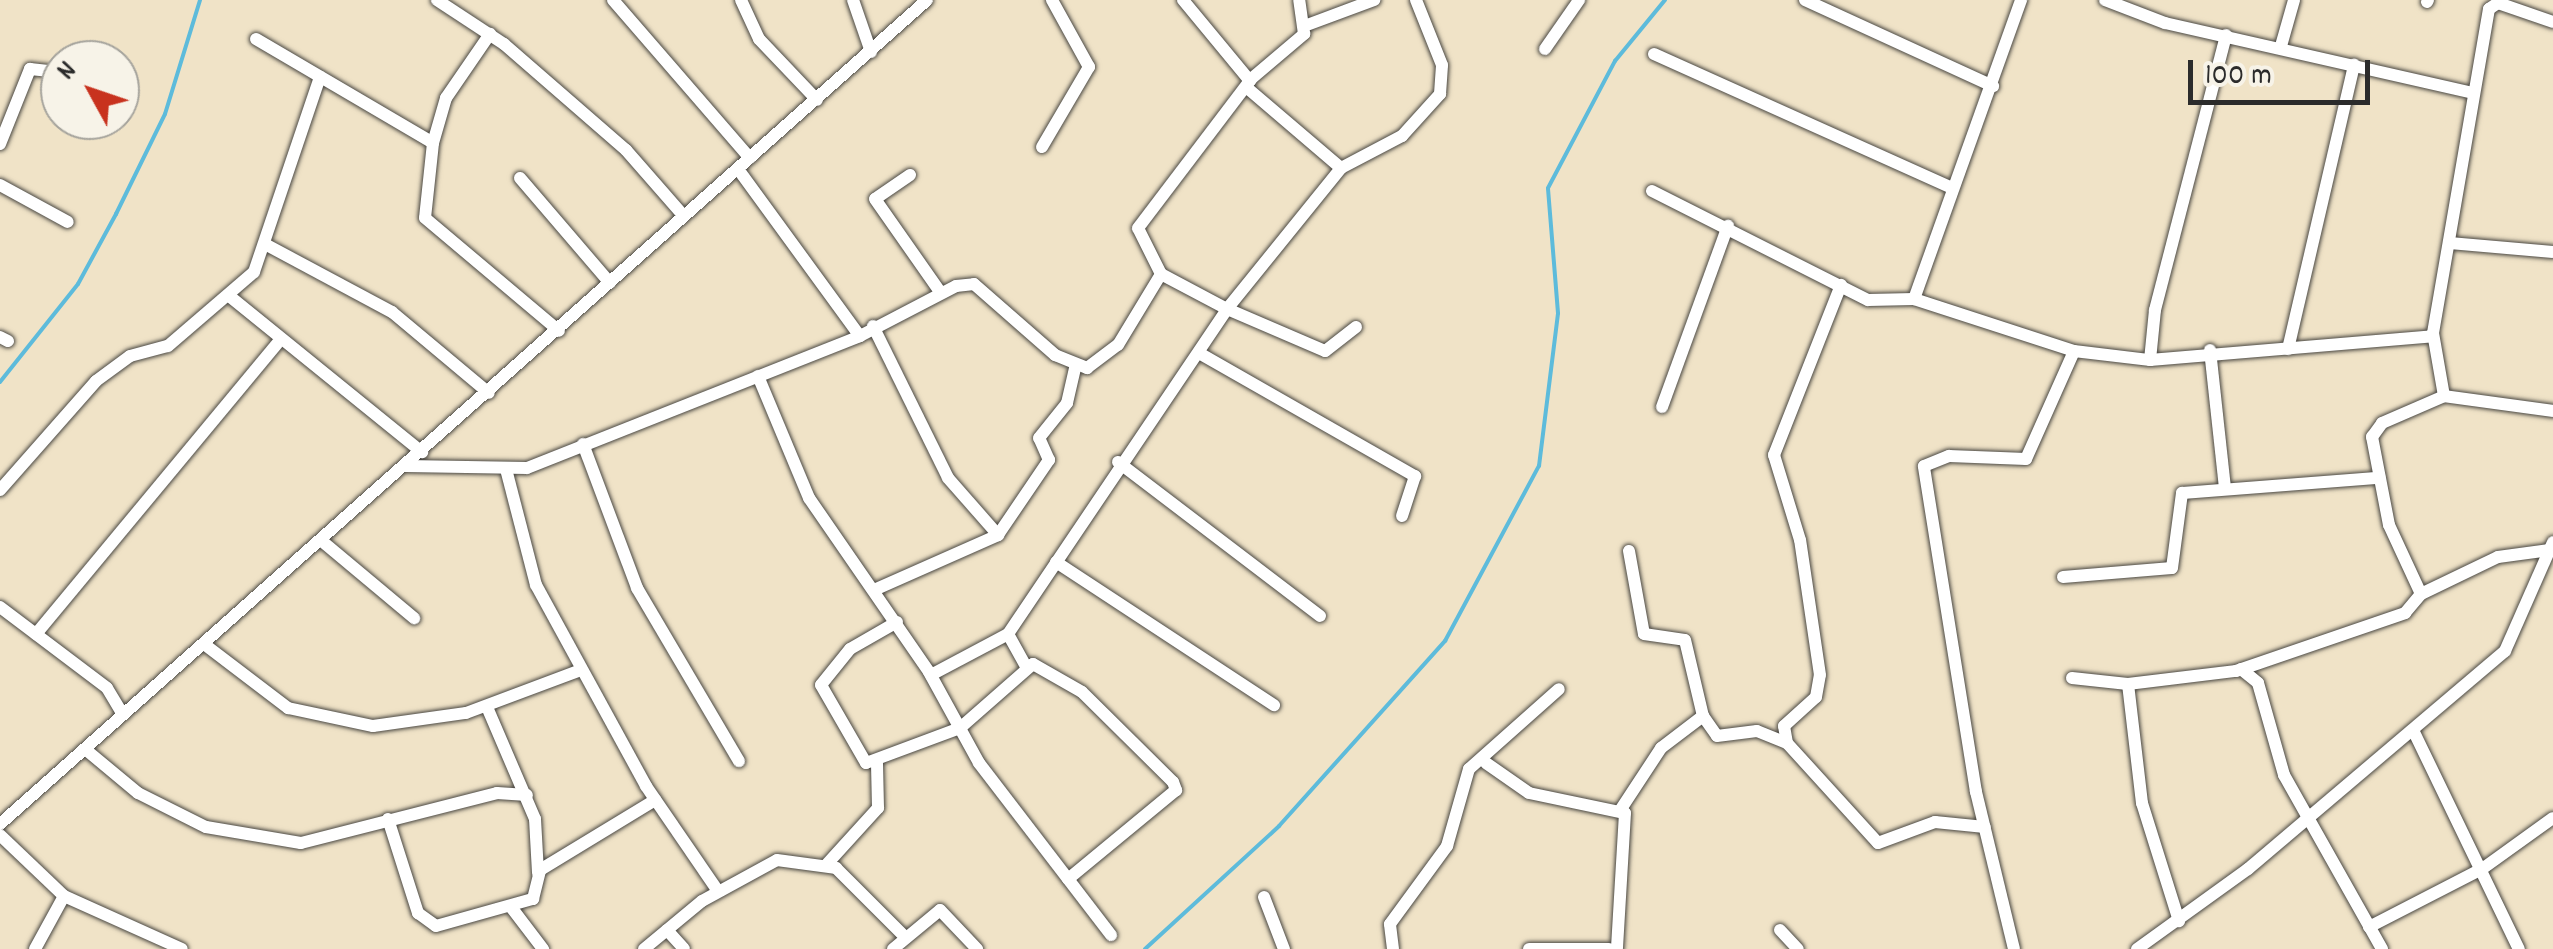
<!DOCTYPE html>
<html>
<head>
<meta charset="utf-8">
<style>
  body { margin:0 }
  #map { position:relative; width:2553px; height:949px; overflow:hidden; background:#f0e3c7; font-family:Dekko,sans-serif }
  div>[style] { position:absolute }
  .stream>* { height:4px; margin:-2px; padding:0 2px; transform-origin:2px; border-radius:2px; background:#5dbbdb }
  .roads { filter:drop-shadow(0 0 2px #494742) drop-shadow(0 0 2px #494742) }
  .minor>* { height:12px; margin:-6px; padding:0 6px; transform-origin:6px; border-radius:6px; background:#fff }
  span { translate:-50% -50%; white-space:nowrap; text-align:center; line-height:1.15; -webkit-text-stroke:10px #f7f3e8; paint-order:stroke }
  .north { position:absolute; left:40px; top:40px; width:100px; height:100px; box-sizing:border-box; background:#f7f3e8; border:2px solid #a5a39c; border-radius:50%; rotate:310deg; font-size:28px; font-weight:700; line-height:40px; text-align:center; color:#2b2b2b }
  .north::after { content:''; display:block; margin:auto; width:35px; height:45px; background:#c8321e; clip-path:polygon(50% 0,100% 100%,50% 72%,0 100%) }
  .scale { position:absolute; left:2188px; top:60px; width:182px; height:45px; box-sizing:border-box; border:5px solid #2b2b2b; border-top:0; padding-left:12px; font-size:30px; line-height:35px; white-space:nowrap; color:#2b2b2b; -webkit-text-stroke:8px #f7f3e8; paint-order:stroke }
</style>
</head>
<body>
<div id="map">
  <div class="stream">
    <div style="left:0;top:382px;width:125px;rotate:-51.5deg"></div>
    <div style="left:78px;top:284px;width:80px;rotate:-61.5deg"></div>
    <div style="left:116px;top:214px;width:111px;rotate:-63.9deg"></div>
    <div style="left:165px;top:114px;width:119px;rotate:-72.9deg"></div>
    <div style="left:1145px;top:949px;width:182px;rotate:-42.5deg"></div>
    <div style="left:1279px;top:826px;width:249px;rotate:-48.1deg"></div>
    <div style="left:1445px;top:641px;width:199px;rotate:-61.8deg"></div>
    <div style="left:1539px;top:466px;width:154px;rotate:-82.9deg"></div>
    <div style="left:1558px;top:313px;width:125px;rotate:-94.6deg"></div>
    <div style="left:1548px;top:188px;width:144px;rotate:-62.2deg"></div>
    <div style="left:1615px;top:61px;width:79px;rotate:-50.7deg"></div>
  </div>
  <div class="roads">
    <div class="minor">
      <div style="left:437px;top:0;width:80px;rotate:33.3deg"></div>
      <div style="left:504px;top:44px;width:162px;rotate:41deg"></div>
      <div style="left:626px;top:150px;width:86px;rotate:48.8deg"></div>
      <div style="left:613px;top:0;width:209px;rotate:49.1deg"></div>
      <div style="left:741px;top:0;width:43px;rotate:65.2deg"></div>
      <div style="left:759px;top:39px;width:84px;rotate:46.4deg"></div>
      <div style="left:853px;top:0;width:55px;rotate:70.9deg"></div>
      <div style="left:1183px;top:0;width:105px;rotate:50.4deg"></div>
      <div style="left:1805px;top:0;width:207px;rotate:24.6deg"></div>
      <div style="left:2105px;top:0;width:64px;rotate:21deg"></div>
      <div style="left:2165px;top:23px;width:316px;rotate:12.8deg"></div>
      <div style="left:2427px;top:2px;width:2px;rotate:-63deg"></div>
      <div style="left:1307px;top:25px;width:72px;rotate:-20.5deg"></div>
      <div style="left:256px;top:39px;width:205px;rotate:30.4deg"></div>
      <div style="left:433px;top:143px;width:47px;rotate:-73.9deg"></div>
      <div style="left:446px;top:98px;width:78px;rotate:-55.5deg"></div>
      <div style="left:2281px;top:46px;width:48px;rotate:-74.2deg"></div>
      <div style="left:1545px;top:49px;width:60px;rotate:-55.2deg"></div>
      <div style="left:1654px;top:54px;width:325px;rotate:24.2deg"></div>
      <div style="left:1246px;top:87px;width:125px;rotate:40.5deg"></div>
      <div style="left:120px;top:93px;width:5px;rotate:22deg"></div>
      <div style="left:433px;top:143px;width:75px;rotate:96.1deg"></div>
      <div style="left:425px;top:218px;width:175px;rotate:40.1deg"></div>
      <div style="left:0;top:144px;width:81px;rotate:-68.2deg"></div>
      <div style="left:30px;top:69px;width:30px;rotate:6deg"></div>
      <div style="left:1042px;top:147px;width:93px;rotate:-59.6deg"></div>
      <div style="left:1089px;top:67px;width:77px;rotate:-118.9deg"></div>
      <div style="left:738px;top:169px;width:207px;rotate:53.9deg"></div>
      <div style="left:910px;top:175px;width:42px;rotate:145.6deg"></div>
      <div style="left:875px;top:199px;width:113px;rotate:55deg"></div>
      <div style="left:520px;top:178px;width:138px;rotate:49.4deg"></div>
      <div style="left:0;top:185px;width:77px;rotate:28.6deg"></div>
      <div style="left:1652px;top:191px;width:242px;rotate:26.8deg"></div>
      <div style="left:1868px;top:300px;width:46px;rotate:-1.2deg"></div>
      <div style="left:1914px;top:299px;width:168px;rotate:18deg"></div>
      <div style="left:2074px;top:351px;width:77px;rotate:6.8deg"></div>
      <div style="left:2150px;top:360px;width:284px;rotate:-4.8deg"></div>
      <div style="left:2450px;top:243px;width:103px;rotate:5deg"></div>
      <div style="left:265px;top:244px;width:144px;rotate:28.2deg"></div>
      <div style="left:392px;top:312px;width:126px;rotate:39.9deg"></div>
      <div style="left:228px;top:295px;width:250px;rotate:39deg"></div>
      <div style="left:1914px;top:299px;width:318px;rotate:-70.3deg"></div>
      <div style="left:873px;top:326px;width:169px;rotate:63.7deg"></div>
      <div style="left:948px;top:478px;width:76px;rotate:48.7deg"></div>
      <div style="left:1356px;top:327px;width:39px;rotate:142deg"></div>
      <div style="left:1325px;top:351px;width:107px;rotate:-156.8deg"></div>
      <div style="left:1227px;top:309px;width:181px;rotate:-51deg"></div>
      <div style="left:1341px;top:168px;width:69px;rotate:-27.7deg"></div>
      <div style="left:1402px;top:136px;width:57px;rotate:-47.9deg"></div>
      <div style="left:1440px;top:94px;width:29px;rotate:-86deg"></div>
      <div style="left:1442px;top:65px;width:70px;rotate:-111.8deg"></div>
      <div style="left:0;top:337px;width:9px;rotate:27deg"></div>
      <div style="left:2288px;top:349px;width:292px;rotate:-76.9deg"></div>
      <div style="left:2210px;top:350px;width:138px;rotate:83.8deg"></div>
      <div style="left:1199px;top:353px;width:249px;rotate:29.7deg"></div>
      <div style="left:1415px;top:476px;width:42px;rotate:108deg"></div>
      <div style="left:2150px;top:360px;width:50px;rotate:-84.3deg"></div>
      <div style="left:2155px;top:310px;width:284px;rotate:-75.5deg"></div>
      <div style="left:758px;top:376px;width:132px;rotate:67.3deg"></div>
      <div style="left:809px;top:498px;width:211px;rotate:55.4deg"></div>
      <div style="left:929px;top:672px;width:104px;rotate:61.2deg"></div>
      <div style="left:979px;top:763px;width:217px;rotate:52.5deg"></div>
      <div style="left:2444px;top:396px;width:110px;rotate:7.8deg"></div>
      <div style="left:1662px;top:407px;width:193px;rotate:-70deg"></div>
      <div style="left:583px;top:444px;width:154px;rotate:69.4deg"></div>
      <div style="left:637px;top:588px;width:201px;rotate:59.5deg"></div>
      <div style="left:1118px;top:462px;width:254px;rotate:37.3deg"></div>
      <div style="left:406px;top:466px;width:121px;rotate:0.9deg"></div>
      <div style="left:527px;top:468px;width:358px;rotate:-21.6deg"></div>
      <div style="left:860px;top:336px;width:108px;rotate:-27.5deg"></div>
      <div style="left:956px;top:286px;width:18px;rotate:-6deg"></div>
      <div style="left:974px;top:284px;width:108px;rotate:41.2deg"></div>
      <div style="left:1055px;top:355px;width:35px;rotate:22deg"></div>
      <div style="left:1087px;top:368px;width:39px;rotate:-37deg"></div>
      <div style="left:1118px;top:345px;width:83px;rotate:-58.8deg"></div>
      <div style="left:506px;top:469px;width:120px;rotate:75.5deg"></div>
      <div style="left:536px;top:585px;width:229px;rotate:61.3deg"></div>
      <div style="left:646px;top:786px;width:127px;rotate:55.6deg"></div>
      <div style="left:0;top:490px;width:145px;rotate:-48.6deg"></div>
      <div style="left:96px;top:381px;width:42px;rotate:-36.3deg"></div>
      <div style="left:130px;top:356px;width:39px;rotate:-15deg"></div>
      <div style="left:168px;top:346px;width:113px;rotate:-40.7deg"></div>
      <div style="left:254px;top:272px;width:206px;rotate:-71.3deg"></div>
      <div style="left:323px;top:542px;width:119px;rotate:39.9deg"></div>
      <div style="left:1629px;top:551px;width:84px;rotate:79.8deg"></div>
      <div style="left:1644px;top:634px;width:41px;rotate:8.3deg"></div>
      <div style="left:1685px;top:640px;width:78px;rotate:76.7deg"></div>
      <div style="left:1703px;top:716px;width:24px;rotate:55deg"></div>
      <div style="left:1717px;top:736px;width:40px;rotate:-7.1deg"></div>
      <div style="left:1757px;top:731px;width:32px;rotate:22deg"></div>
      <div style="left:1787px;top:743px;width:135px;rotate:47.7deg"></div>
      <div style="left:1878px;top:843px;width:61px;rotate:-20.2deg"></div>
      <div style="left:1935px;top:822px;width:50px;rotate:5.7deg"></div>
      <div style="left:1056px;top:562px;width:261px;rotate:33.3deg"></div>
      <div style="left:2063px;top:577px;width:109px;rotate:-4.7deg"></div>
      <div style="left:2172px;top:568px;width:76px;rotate:-82.4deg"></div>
      <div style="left:2182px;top:493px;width:198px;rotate:-4.4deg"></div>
      <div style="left:874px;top:590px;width:136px;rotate:-23.9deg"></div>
      <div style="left:998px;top:535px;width:91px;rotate:-55.8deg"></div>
      <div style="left:1049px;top:460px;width:24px;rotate:-114deg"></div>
      <div style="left:1039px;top:438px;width:45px;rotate:-51.3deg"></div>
      <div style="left:1067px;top:403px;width:37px;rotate:-77deg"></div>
      <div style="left:2421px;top:594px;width:76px;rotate:-114.9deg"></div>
      <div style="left:2389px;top:525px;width:90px;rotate:-100.9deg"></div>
      <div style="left:2372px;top:437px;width:17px;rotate:-54deg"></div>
      <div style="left:2382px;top:423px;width:68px;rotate:-23.5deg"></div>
      <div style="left:2444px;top:396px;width:64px;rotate:-99.9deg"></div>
      <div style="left:2433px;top:333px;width:329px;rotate:-80.2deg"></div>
      <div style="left:2489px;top:9px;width:11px;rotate:-34deg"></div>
      <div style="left:2498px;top:3px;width:58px;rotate:19.1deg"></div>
      <div style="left:0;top:607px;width:134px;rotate:37.1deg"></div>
      <div style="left:107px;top:688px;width:31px;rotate:59deg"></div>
      <div style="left:897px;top:622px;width:54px;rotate:150.1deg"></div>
      <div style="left:850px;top:649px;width:46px;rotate:128.9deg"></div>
      <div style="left:821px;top:685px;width:90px;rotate:60deg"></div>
      <div style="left:866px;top:763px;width:100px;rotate:-20.4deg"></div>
      <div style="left:960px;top:728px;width:97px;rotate:-41.2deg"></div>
      <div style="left:1033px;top:664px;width:56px;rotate:29.7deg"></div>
      <div style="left:1082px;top:692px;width:128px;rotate:44.7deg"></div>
      <div style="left:1173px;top:782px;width:9px;rotate:69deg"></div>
      <div style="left:1176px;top:790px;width:140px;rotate:140.5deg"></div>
      <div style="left:36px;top:634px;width:378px;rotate:-50.3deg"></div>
      <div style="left:1008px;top:634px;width:35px;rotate:61deg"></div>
      <div style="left:204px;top:644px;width:106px;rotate:37.3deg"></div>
      <div style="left:288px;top:708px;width:87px;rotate:12deg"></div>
      <div style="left:373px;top:726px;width:94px;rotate:-8deg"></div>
      <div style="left:466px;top:713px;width:123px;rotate:-20.5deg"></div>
      <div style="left:2241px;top:669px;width:22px;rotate:39deg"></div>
      <div style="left:2258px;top:683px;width:96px;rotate:74.2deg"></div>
      <div style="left:2284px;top:775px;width:200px;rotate:60.6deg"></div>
      <div style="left:931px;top:675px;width:87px;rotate:-28deg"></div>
      <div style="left:1008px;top:634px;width:392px;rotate:-56deg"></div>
      <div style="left:1227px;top:309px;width:75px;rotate:-152.1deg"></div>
      <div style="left:1161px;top:274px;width:51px;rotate:-116.6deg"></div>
      <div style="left:1138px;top:228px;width:187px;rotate:-52.8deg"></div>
      <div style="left:1251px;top:79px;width:70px;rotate:-40.3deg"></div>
      <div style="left:1304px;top:34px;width:34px;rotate:-98deg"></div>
      <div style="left:2072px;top:678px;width:56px;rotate:6.1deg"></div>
      <div style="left:2128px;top:684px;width:109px;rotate:-6.9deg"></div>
      <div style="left:2236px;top:671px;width:179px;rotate:-18.9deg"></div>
      <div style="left:2405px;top:613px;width:25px;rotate:-50deg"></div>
      <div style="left:2421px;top:594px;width:85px;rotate:-25.7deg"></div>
      <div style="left:2498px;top:557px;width:52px;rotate:-7.7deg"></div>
      <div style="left:2128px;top:684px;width:120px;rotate:83.3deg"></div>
      <div style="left:2142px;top:803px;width:124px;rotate:72.6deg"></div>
      <div style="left:487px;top:707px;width:122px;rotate:66.8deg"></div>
      <div style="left:535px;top:819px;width:54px;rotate:86.8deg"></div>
      <div style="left:2413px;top:730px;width:243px;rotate:64.2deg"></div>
      <div style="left:1787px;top:743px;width:17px;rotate:-100deg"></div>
      <div style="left:1784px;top:726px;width:43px;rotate:-42.2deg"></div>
      <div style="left:1816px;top:697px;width:22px;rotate:-80deg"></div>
      <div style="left:1820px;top:675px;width:136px;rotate:-98.4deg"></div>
      <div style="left:1800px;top:540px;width:89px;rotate:-107deg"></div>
      <div style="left:1774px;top:455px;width:183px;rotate:-68.5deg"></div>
      <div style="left:85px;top:749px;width:69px;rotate:39.7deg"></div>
      <div style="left:138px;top:793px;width:76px;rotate:26.6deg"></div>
      <div style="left:206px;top:827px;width:96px;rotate:9.6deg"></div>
      <div style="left:301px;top:843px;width:202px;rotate:-14.3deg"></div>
      <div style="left:497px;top:793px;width:30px;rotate:4deg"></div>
      <div style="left:1486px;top:763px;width:52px;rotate:34.9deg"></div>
      <div style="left:1529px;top:793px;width:98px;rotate:11.8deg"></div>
      <div style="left:1625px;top:813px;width:136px;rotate:93.4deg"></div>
      <div style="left:1621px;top:809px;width:73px;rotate:-56.7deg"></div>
      <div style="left:1661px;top:748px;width:53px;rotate:-37.3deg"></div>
      <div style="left:388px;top:819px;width:99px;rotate:72.3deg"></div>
      <div style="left:418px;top:913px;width:22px;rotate:36deg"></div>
      <div style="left:436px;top:926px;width:101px;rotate:-15.6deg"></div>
      <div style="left:533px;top:899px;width:30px;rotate:-76deg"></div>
      <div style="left:540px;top:870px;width:135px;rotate:-31.3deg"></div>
      <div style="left:0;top:824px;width:1240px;rotate:-41.63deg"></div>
      <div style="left:0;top:835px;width:88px;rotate:43.6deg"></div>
      <div style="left:64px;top:896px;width:129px;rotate:24.2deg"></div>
      <div style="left:827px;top:864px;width:76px;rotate:-47.7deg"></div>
      <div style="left:878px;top:808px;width:45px;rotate:-91.3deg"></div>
      <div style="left:1264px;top:897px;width:56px;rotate:69deg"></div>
      <div style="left:511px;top:907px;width:53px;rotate:52.7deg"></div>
      <div style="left:2369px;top:927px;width:127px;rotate:-27.2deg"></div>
      <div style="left:2482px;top:869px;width:87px;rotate:-35.7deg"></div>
      <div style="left:667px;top:930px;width:25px;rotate:48deg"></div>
      <div style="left:1780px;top:930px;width:26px;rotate:47deg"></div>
      <div style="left:35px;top:949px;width:60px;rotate:-61.3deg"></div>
      <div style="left:644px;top:949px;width:75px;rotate:-39.6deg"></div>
      <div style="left:702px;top:901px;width:85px;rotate:-28.7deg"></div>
      <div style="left:777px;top:860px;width:60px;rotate:7.7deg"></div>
      <div style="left:836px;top:868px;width:98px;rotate:45deg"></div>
      <div style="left:893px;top:949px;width:61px;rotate:-39.7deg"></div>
      <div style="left:940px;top:910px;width:54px;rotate:46.5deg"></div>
      <div style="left:1393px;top:949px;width:25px;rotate:-97deg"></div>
      <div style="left:1390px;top:924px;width:97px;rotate:-53.8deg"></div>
      <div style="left:1447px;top:846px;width:80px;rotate:-74.1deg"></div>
      <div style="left:1469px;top:769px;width:120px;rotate:-41.6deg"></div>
      <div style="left:1529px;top:949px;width:80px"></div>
      <div style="left:2014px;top:949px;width:162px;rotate:-103.6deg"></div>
      <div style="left:1976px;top:792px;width:330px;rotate:-99.1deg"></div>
      <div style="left:1924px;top:466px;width:27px;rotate:-22deg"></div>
      <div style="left:1949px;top:456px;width:77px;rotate:2.2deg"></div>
      <div style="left:2026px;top:459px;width:118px;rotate:-66deg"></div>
      <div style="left:2137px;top:949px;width:137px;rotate:-35.8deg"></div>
      <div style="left:2248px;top:869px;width:337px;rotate:-40.3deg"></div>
      <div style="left:2505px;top:651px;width:119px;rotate:-66.2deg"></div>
    </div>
  </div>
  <div class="north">N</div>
  <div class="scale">100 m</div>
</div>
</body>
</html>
